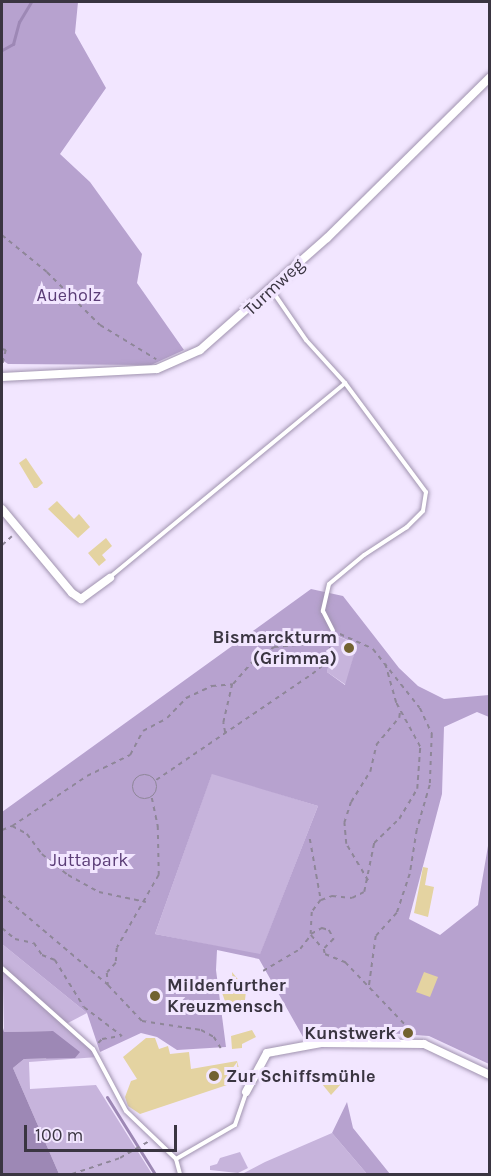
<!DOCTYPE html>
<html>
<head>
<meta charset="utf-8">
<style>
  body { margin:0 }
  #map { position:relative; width:491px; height:1176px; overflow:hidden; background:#f2e6ff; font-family:Karla,sans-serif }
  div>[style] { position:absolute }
  .green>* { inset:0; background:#c7b4dc }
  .forest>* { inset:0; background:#b7a2cf }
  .water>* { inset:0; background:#9d88b5 }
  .stream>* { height:3px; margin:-1.5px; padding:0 1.5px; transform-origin:1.5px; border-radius:1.5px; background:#9d88b5 }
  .building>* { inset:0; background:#e4d3a1 }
  .path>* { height:1.5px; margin-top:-0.75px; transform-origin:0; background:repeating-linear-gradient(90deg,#8e8698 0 4.5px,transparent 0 9px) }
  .path>.ring { margin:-0.75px; padding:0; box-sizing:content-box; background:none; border:1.5px solid #8e8698; border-radius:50% }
  .roads { filter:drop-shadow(0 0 2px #a093af) drop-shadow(0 0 2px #a093af) }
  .lane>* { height:4px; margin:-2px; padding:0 2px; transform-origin:2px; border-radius:2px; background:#fff }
  .street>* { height:8px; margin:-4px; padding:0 4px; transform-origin:4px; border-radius:4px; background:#fff }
  .dots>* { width:16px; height:16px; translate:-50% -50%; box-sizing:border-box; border:3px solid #f2e6ff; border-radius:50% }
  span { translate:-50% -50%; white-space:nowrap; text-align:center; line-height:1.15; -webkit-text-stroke:6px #f2e6ff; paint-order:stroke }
  .street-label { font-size:18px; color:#3a3541 }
  .park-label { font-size:18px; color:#5b3d77 }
  .poi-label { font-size:18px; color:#3a3541; font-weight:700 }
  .right { translate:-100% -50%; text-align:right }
  .left { translate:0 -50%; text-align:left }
  .frame { position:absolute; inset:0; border:3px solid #3a3541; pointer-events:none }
  .scale { position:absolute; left:24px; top:1125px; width:153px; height:27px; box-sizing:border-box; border:3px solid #3a3541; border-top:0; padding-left:8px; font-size:18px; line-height:21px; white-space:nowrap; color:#3a3541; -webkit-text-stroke:4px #f2e6ff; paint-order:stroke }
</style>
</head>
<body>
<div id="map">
  <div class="green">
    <div style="clip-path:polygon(335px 635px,357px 644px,346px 685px,327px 672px)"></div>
    <div style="clip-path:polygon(212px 773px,318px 806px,260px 955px,155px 934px)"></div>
    <div style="clip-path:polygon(2px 944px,87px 1013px,66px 1024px,98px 1057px,29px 1062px,30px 1089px,96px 1085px,152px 1174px,59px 1174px,13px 1068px,24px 1059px,46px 1059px,53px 1031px,4px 1032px)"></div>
    <div style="clip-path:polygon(332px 1133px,367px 1174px,242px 1174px,265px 1162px)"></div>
    <div style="clip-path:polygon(240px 1152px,248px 1168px,238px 1173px,210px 1170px,210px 1166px,217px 1164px,220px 1158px)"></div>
  </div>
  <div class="forest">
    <div style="clip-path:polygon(2px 2px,78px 2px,75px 33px,106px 88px,60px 154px,90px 182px,142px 254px,137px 283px,184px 350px,151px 365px,8px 364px,2px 360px)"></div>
    <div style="clip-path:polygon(evenodd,311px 589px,343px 596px,399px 668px,418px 686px,444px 699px,489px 695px,489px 717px,477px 712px,444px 727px,442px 794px,409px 919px,440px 935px,478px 905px,489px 840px,489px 1064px,429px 1036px,373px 1032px,303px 1037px,259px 959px,217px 950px,216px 970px,226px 1047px,177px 1050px,157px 1037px,141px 1033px,100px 1052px,87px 1013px,2px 944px,2px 812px,311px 589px,336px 635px,357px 644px,345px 685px,327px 672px,336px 635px,311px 589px,212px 774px,318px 806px,260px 954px,155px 934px,212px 774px)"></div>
    <div style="clip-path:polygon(347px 1102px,353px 1128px,390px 1174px,367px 1174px,332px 1133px)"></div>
  </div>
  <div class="water">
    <div style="clip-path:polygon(2px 1024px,4px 1032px,53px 1031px,80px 1052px,75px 1058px,24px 1059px,13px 1068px,59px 1174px,2px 1174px)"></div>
  </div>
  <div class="stream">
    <div style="left:2px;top:50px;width:13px;rotate:-29deg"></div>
    <div style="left:13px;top:44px;width:23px;rotate:-75deg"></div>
    <div style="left:19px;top:22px;width:23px;rotate:-59deg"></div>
    <div style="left:107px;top:1097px;width:91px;rotate:58.1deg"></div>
  </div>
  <div class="building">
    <div style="clip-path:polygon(26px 458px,43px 483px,37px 488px,34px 488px,19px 463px)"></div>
    <div style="clip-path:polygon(57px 501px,74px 519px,79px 514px,90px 527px,78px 538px,48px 509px)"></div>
    <div style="clip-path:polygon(106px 538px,112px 546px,102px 555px,106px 560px,99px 566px,88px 553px)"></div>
    <div style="clip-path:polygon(423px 867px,428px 868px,425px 885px,434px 887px,428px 917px,414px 913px)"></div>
    <div style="clip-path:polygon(232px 972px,241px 983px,256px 985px,246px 991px,245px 1000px,226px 1004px,221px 990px,233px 986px)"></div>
    <div style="clip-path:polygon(424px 972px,438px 977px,430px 997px,416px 992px)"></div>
    <div style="clip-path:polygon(252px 1030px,256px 1037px,242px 1044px,242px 1048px,232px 1049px,231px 1036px)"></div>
    <div style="clip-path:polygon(146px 1038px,155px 1038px,159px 1049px,168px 1046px,170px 1054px,189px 1052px,191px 1069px,237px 1061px,242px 1080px,140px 1114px,128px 1106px,125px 1097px,131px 1081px,137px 1079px,123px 1057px)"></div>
    <div style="clip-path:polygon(326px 1070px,341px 1084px,331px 1095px,318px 1079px)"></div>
  </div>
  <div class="path">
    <div style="left:2px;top:235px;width:58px;rotate:39.4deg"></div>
    <div style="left:47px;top:272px;width:75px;rotate:45deg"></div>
    <div style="left:100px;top:325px;width:66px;rotate:31.3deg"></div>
    <div style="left:2px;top:349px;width:4px;rotate:14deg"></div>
    <div style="left:6px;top:350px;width:17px;rotate:103deg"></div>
    <div style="left:2px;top:545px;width:13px;rotate:-42deg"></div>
    <div style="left:340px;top:634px;width:36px;rotate:24deg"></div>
    <div style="left:373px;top:649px;width:75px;rotate:51.5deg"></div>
    <div style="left:420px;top:708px;width:29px;rotate:65deg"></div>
    <div style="left:432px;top:734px;width:51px;rotate:92.2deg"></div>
    <div style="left:430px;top:785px;width:47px;rotate:106.1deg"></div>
    <div style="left:417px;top:830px;width:45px;rotate:99deg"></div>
    <div style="left:410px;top:874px;width:41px;rotate:108.4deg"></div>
    <div style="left:397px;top:913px;width:31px;rotate:132deg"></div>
    <div style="left:376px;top:936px;width:51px;rotate:97.8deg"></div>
    <div style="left:225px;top:733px;width:10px;rotate:-101deg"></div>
    <div style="left:223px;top:723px;width:39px;rotate:-77deg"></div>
    <div class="ring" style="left:133px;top:775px;width:22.5px;height:22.5px"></div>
    <div style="left:156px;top:780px;width:189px;rotate:-34.2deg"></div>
    <div style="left:312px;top:674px;width:21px;rotate:-39deg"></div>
    <div style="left:328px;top:661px;width:24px;rotate:-81deg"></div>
    <div style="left:152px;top:798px;width:29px;rotate:78deg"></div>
    <div style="left:158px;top:826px;width:49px;rotate:88.8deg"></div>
    <div style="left:159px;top:875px;width:84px;rotate:119.9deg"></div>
    <div style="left:117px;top:948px;width:15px;rotate:94deg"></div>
    <div style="left:116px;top:963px;width:13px;rotate:132deg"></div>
    <div style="left:107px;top:973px;width:12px;rotate:85deg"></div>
    <div style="left:108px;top:985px;width:50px;rotate:46.6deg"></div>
    <div style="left:142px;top:1021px;width:60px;rotate:8.7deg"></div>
    <div style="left:201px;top:1030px;width:15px;rotate:28deg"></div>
    <div style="left:214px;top:1037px;width:13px;rotate:58deg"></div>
    <div style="left:12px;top:826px;width:90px;rotate:-33.7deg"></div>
    <div style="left:87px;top:776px;width:48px;rotate:-26deg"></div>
    <div style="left:130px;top:755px;width:27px;rotate:-62deg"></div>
    <div style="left:143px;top:731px;width:27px;rotate:-28deg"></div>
    <div style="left:167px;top:718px;width:28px;rotate:-46deg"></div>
    <div style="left:186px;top:698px;width:29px;rotate:-25deg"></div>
    <div style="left:212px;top:686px;width:21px;rotate:-5deg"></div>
    <div style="left:233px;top:684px;width:35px;rotate:-49deg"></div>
    <div style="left:256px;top:658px;width:21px;rotate:-31deg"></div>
    <div style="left:274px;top:647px;width:34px;rotate:-5deg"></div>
    <div style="left:2px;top:830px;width:11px;rotate:-22deg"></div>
    <div style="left:12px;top:826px;width:17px;rotate:28deg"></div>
    <div style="left:27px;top:834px;width:25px;rotate:53deg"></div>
    <div style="left:42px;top:854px;width:33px;rotate:39deg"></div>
    <div style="left:68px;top:875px;width:35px;rotate:29deg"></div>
    <div style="left:99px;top:892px;width:48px;rotate:12deg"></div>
    <div style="left:310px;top:839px;width:62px;rotate:79.8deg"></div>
    <div style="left:321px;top:900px;width:15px;rotate:127deg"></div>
    <div style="left:312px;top:912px;width:22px;rotate:93deg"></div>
    <div style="left:311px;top:934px;width:13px;rotate:-29deg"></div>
    <div style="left:322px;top:928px;width:7px;rotate:16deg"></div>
    <div style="left:329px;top:930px;width:10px;rotate:61deg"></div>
    <div style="left:334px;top:939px;width:14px;rotate:135deg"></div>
    <div style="left:324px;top:949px;width:5px;rotate:79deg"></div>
    <div style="left:325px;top:954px;width:22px;rotate:22deg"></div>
    <div style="left:345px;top:962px;width:100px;rotate:46.2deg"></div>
    <div style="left:368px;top:881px;width:43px;rotate:-120.7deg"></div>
    <div style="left:346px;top:844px;width:21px;rotate:-95deg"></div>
    <div style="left:344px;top:823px;width:22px;rotate:-72deg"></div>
    <div style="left:351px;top:802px;width:36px;rotate:-58deg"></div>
    <div style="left:370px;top:772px;width:28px;rotate:-77deg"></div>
    <div style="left:376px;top:745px;width:35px;rotate:-50deg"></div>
    <div style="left:399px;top:718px;width:8px;rotate:-83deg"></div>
    <div style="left:2px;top:895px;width:139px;rotate:40.3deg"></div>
    <div style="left:321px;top:900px;width:12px;rotate:-20deg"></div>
    <div style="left:332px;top:896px;width:20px;rotate:6deg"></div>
    <div style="left:352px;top:898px;width:13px;rotate:-27deg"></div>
    <div style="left:364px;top:892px;width:50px;rotate:-78.5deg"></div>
    <div style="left:374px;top:843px;width:35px;rotate:-44deg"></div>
    <div style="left:399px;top:819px;width:35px;rotate:-59deg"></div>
    <div style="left:417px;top:789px;width:42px;rotate:-85.9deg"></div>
    <div style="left:420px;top:747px;width:50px;rotate:-118.6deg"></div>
    <div style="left:396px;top:703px;width:41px;rotate:-105.8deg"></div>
    <div style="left:2px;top:928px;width:17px;rotate:40deg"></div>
    <div style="left:15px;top:939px;width:19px;rotate:12deg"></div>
    <div style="left:34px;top:943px;width:14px;rotate:56deg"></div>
    <div style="left:42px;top:955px;width:14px;rotate:21deg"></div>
    <div style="left:55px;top:960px;width:55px;rotate:58.3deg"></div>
    <div style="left:84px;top:1007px;width:48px;rotate:37.3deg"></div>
    <div style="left:311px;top:935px;width:18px;rotate:49deg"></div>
    <div style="left:263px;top:971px;width:43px;rotate:-30.7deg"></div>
    <div style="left:300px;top:949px;width:18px;rotate:-52deg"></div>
    <div style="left:98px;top:1043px;width:6px;rotate:-45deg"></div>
    <div style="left:102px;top:1039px;width:19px;rotate:-9deg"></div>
    <div style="left:72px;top:1174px;width:51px;rotate:-18.4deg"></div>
    <div style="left:120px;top:1158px;width:32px;rotate:-30deg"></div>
  </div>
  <div class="roads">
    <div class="lane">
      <div style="left:271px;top:289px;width:62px;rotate:55.5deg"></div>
      <div style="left:306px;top:340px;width:58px;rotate:47.8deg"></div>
      <div style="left:345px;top:383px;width:136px;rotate:53.4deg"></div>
      <div style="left:426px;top:492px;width:19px;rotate:99deg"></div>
      <div style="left:423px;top:511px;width:23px;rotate:135deg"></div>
      <div style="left:407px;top:527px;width:51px;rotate:146.9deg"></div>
      <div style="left:364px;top:555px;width:45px;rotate:140.4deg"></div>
      <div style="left:329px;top:584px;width:28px;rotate:103deg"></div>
      <div style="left:323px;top:611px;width:22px;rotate:63deg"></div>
      <div style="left:110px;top:577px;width:305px;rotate:-39.5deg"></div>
      <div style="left:2px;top:968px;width:122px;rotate:41.7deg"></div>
      <div style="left:93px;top:1049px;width:70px;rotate:62deg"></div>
      <div style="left:126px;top:1111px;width:69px;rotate:43.8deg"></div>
      <div style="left:176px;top:1159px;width:16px;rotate:75deg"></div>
      <div style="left:176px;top:1159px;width:68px;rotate:-30deg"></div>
      <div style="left:235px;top:1125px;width:34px;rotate:-71deg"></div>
    </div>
    <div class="street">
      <div style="left:2px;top:377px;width:155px;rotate:-3deg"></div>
      <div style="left:157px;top:369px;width:47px;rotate:-23.8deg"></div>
      <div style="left:200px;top:350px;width:169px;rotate:-41.4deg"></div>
      <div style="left:327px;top:238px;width:229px;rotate:-44.6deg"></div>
      <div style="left:2px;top:509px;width:109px;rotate:50.2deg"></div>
      <div style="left:72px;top:593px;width:11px;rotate:34deg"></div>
      <div style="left:81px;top:599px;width:36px;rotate:-36deg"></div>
      <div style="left:246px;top:1092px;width:44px;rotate:-61.7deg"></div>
      <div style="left:267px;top:1053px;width:55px;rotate:-10.5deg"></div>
      <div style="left:321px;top:1043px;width:103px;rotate:0.6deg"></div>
      <div style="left:424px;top:1044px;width:73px;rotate:25.2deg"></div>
    </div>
  </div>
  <div class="dots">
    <div style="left:349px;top:648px;background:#726230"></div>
    <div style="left:155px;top:996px;background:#726230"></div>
    <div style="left:408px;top:1033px;background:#726230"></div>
    <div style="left:214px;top:1076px;background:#726230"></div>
  </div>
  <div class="street-label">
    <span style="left:274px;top:287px;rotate:-43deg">Turmweg</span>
  </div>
  <div class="park-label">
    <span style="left:69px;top:295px">Aueholz</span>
    <span style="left:89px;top:860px">Juttapark</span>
  </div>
  <div class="poi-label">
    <span class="right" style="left:337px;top:648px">Bismarckturm<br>(Grimma)</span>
    <span class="left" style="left:167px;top:996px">Mildenfurther<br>Kreuzmensch</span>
    <span class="right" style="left:396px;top:1033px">Kunstwerk</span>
    <span class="left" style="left:226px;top:1076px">Zur Schiffsmühle</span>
  </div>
  <div class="frame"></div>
  <div class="scale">100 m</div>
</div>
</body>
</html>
